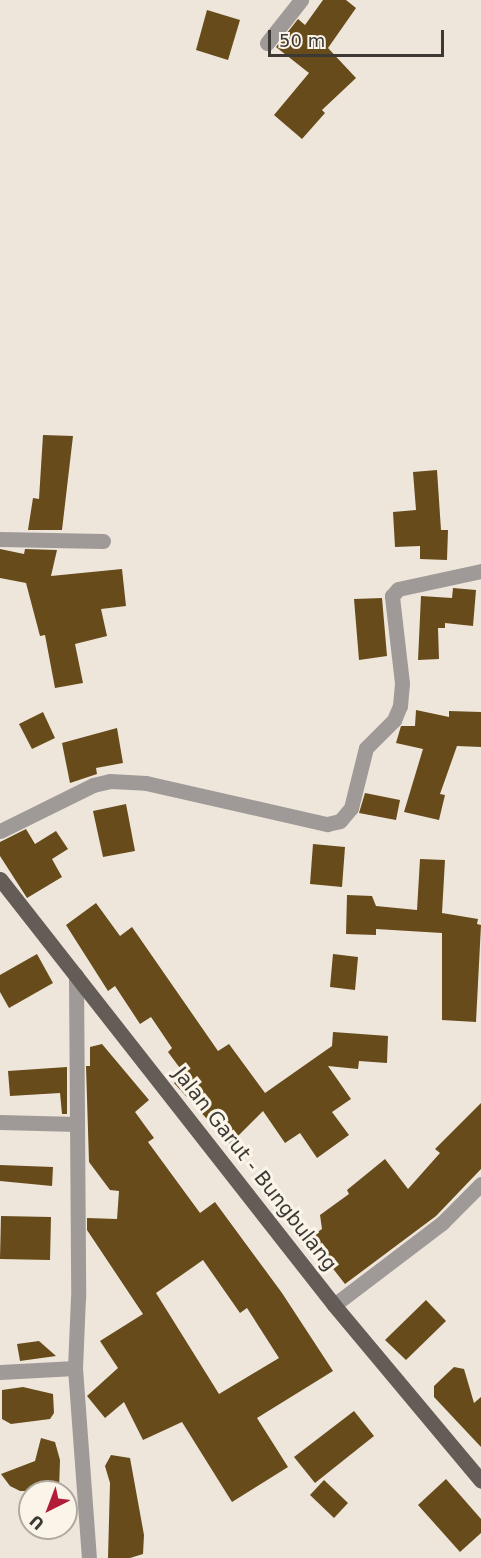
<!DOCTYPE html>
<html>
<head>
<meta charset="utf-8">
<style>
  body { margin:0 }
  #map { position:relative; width:481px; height:1558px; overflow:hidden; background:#eee6db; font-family:"DejaVu Sans",sans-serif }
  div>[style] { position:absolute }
  .building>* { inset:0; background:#674b1a }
  .street>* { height:15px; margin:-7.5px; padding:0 7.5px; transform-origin:7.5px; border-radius:7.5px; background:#9f9a97 }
  .primary>* { height:15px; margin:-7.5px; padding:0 7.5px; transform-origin:7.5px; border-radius:7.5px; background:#645c56 }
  span { translate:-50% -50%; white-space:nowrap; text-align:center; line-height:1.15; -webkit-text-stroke:6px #fbf4e9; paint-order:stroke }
  .street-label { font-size:20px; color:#3c3935 }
  .north { position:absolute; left:18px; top:1480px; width:60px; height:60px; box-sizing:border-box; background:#fbf4e9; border:2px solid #afa9a1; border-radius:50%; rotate:222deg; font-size:16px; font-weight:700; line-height:24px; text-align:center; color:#3c3935 }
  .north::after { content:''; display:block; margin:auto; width:21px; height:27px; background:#b11d38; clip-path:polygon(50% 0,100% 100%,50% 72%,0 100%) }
  .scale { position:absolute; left:268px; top:30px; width:176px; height:27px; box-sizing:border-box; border:3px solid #3c3935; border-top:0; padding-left:8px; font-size:18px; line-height:21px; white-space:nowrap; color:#3c3935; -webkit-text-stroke:4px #fbf4e9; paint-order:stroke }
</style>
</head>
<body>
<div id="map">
  <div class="building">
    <div style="clip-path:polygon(323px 0,346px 0,356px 8px,328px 48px,356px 78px,322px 110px,325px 113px,302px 139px,274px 115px,309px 73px,276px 47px,298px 19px,305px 25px)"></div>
    <div style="clip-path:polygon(207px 10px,240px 20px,228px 60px,196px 50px)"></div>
    <div style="clip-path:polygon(43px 435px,73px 436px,62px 530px,28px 530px,33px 498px,39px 499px)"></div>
    <div style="clip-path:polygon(437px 470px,441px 530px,448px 530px,447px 560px,420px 559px,420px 546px,395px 547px,393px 512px,416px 510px,413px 472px)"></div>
    <div style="clip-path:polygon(0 549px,24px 554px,25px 549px,57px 550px,51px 576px,122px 569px,126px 606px,101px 609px,107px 636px,75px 644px,83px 683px,55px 688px,45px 635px,40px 636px,26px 583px,0 578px)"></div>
    <div style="clip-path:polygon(453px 588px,476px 590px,473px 626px,445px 623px,445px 628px,438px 628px,439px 659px,418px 660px,421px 596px,452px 598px)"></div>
    <div style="clip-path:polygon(382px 598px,387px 656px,359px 660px,354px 599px)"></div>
    <div style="clip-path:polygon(416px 710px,449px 717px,449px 711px,481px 712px,481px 747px,457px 746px,440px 794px,445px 795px,439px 820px,404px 812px,423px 749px,396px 743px,401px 726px,415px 726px)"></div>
    <div style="clip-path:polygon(43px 712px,55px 738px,32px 749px,19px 724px)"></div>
    <div style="clip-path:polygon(117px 728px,123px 763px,96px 768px,97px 774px,70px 783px,62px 743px)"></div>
    <div style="clip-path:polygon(365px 793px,400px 800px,396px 820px,359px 813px)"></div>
    <div style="clip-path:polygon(126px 804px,135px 851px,103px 857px,93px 811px)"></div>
    <div style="clip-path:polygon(26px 829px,35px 844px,56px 831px,68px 849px,52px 859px,62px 877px,27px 898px,0 856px,0 842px)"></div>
    <div style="clip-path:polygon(313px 844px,345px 847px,342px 887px,310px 884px)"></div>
    <div style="clip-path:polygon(420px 859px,445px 860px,442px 913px,478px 919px,477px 924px,481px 925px,476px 1022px,442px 1020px,442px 933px,376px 929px,376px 935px,346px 934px,347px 895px,372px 896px,376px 906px,417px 910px)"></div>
    <div style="clip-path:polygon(96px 903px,120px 936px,132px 927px,218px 1051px,229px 1044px,265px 1093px,332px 1046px,333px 1032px,388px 1036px,387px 1063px,359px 1061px,358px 1069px,328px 1066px,351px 1099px,332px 1112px,349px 1135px,317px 1158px,300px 1133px,285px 1143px,263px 1111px,230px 1144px,174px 1083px,185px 1075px,168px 1052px,172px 1048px,151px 1017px,140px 1024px,115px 986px,108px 991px,66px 925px)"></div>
    <div style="clip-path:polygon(37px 954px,53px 983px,9px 1008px,0 992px,0 975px)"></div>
    <div style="clip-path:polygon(333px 954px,358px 957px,355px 990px,330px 987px)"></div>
    <div style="clip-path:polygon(evenodd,102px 1044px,149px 1100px,135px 1112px,154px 1138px,148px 1142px,200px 1213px,215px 1202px,282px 1293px,333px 1371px,257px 1418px,288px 1467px,232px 1502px,182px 1422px,143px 1440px,124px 1402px,105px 1418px,87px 1396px,118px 1368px,100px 1341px,143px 1314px,87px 1230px,87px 1218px,117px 1219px,119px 1191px,110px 1190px,89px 1162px,86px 1066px,90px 1066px,90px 1047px,102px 1044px,203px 1260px,240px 1313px,247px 1308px,279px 1358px,219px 1394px,156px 1293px,203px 1260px)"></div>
    <div style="clip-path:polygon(67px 1067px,67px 1114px,62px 1114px,60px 1093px,10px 1096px,8px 1071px)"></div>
    <div style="clip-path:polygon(481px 1103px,481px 1169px,436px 1216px,345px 1284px,309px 1238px,322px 1229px,320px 1215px,349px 1194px,347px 1190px,385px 1159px,408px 1189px,440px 1153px,435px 1149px)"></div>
    <div style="clip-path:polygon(0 1165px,53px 1167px,52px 1186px,0 1181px)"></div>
    <div style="clip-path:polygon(1px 1216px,51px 1217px,50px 1260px,0 1259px)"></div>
    <div style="clip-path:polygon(426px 1300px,446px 1321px,406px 1360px,385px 1340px)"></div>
    <div style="clip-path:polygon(39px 1341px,56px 1356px,20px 1361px,17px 1344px)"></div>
    <div style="clip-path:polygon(454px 1367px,464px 1369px,474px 1403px,481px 1397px,481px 1447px,434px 1397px,434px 1386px)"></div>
    <div style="clip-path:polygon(23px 1387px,53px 1394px,54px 1413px,50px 1419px,11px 1424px,2px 1419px,2px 1390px)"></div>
    <div style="clip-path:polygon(354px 1411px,374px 1436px,315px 1483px,294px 1457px)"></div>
    <div style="clip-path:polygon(41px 1438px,55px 1442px,60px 1460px,59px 1491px,20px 1491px,10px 1486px,1px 1474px,35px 1461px)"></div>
    <div style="clip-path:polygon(111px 1455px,130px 1458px,144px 1535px,143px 1554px,130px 1558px,108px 1558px,110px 1483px,105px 1466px)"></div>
    <div style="clip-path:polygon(446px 1479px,481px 1519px,481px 1533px,460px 1552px,418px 1505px)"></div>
    <div style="clip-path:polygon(324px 1480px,348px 1503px,334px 1518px,310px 1495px)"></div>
  </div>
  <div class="street">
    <div style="left:267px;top:43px;width:55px;rotate:-51.7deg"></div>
    <div style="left:0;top:539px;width:103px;rotate:1.1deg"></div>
    <div style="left:0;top:831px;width:104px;rotate:-26.3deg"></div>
    <div style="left:93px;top:785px;width:17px;rotate:-13deg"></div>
    <div style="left:110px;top:781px;width:36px;rotate:3deg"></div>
    <div style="left:146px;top:783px;width:186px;rotate:12.8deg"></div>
    <div style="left:327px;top:824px;width:13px;rotate:-13deg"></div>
    <div style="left:340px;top:821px;width:17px;rotate:-50deg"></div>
    <div style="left:351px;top:808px;width:62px;rotate:-76deg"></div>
    <div style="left:366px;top:748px;width:40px;rotate:-45deg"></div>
    <div style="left:394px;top:720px;width:15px;rotate:-67deg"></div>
    <div style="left:400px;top:706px;width:23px;rotate:-85deg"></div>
    <div style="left:402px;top:683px;width:88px;rotate:-96.6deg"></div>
    <div style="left:392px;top:596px;width:9px;rotate:-49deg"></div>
    <div style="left:398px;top:589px;width:85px;rotate:-12.2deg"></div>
    <div style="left:76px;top:975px;width:322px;rotate:89.6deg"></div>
    <div style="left:78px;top:1297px;width:71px;rotate:92.4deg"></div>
    <div style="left:75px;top:1368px;width:191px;rotate:85.8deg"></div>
    <div style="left:0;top:1122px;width:77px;rotate:1.5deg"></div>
    <div style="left:334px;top:1305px;width:136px;rotate:-37.2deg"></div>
    <div style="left:442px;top:1223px;width:55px;rotate:-45deg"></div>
    <div style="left:0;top:1372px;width:75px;rotate:-3.1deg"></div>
  </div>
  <div class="primary">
    <div style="left:0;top:879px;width:541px;rotate:51.9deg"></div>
    <div style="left:334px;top:1305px;width:229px;rotate:50.1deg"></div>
  </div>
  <div class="street-label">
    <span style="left:255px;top:1169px;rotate:52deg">Jalan Garut - Bungbulang</span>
  </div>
  <div class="north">U</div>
  <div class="scale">50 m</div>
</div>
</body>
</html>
